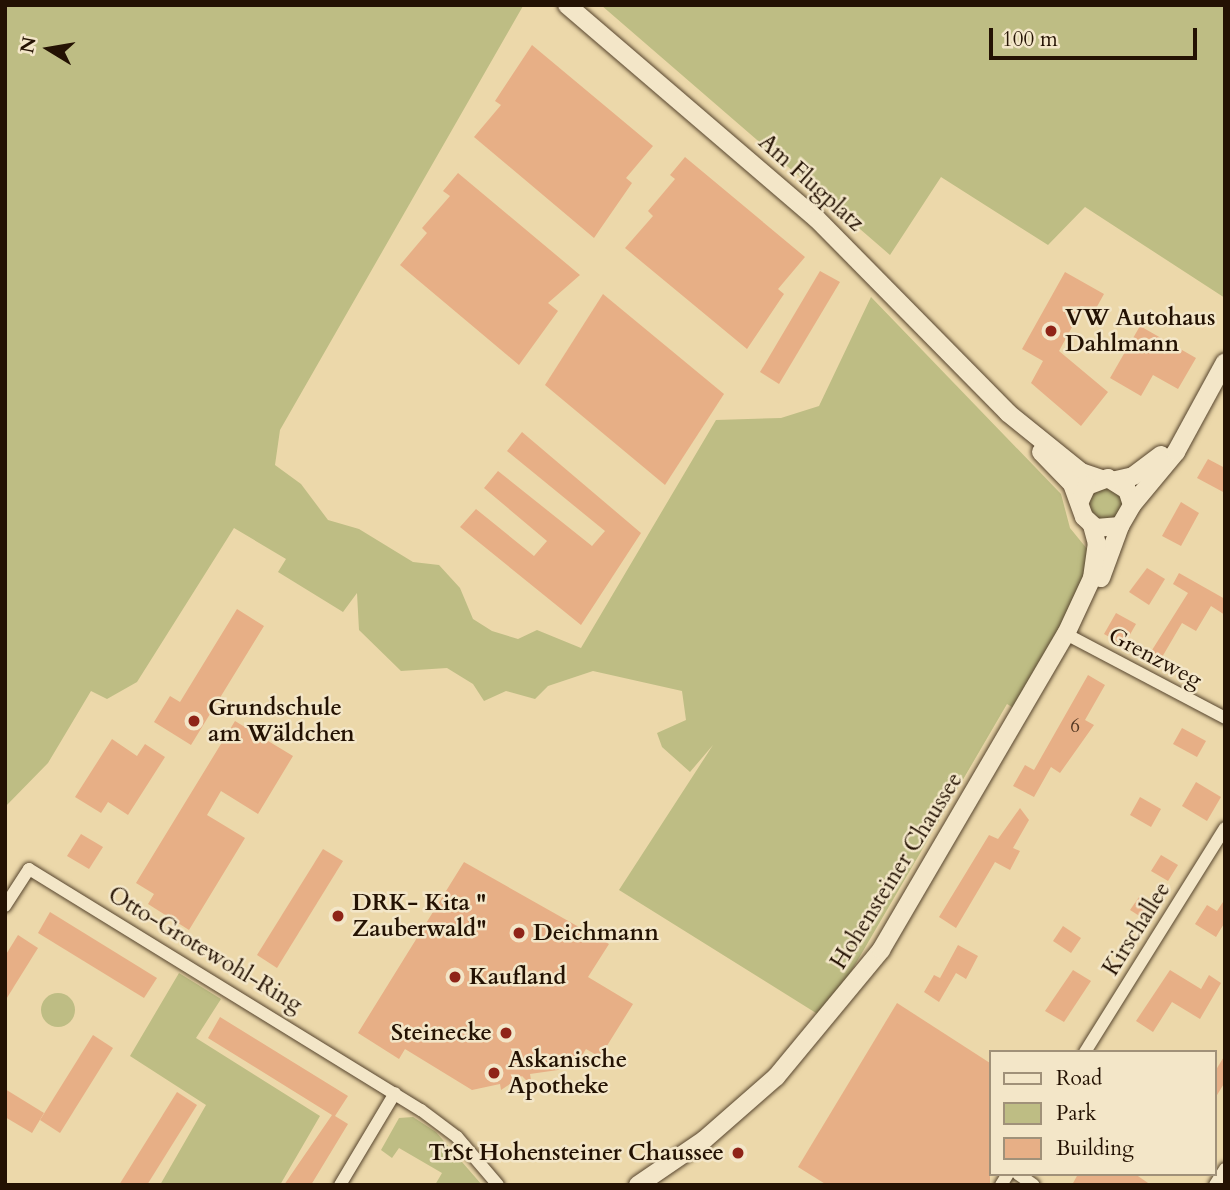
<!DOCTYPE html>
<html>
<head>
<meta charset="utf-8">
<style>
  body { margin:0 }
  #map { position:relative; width:1230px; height:1190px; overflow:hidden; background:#ecd8aa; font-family:Cardo,serif }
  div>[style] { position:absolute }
  .green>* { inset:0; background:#bebd84 }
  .round { border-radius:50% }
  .building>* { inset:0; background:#e7af86 }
  .roads { filter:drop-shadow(0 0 2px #56442d) drop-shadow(0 0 2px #56442d) }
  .street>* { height:12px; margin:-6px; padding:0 6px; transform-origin:6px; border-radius:6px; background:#f3e6c8 }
  .secondary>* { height:18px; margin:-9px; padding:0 9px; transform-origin:9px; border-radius:9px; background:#f3e6c8 }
  .dots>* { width:19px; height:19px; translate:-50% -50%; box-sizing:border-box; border:4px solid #f3e6c8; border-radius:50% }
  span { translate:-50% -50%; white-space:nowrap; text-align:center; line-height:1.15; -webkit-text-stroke:5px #f3e6c8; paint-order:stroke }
  .number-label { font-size:19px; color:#553924 }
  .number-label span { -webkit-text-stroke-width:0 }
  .street-label { font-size:23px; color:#241203 }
  .poi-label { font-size:23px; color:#241203; font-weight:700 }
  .left { translate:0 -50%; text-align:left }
  .right { translate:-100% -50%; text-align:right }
  .frame { position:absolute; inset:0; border:7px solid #241203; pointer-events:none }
  .legend { position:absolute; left:989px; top:1050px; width:228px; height:126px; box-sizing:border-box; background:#f3e6c8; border:2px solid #a09179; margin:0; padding:9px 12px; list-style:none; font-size:21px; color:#241203 }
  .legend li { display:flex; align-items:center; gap:14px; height:35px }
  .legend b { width:35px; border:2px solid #a09179 }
  .north { position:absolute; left:14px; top:14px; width:70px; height:70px; -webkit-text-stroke:5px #f3e6c8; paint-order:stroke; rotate:281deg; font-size:19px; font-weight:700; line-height:28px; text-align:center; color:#241203 }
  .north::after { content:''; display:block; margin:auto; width:24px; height:32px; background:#241203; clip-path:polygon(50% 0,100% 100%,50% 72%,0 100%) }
  .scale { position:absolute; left:989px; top:28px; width:208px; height:32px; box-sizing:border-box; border:4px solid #241203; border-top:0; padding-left:9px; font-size:21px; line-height:24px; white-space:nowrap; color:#241203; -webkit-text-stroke:5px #f3e6c8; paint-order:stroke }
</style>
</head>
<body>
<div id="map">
  <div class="green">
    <div style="clip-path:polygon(5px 5px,523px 6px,280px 430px,275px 465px,301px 484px,328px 520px,359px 529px,413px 562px,439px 565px,460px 588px,473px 619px,492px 631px,518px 639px,537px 630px,581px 648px,716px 420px,781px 418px,819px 406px,871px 297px,1061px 494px,1070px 528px,1092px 555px,1088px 577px,1015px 709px,1007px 704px,824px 1018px,619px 890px,713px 745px,690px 772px,662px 747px,657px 733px,686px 720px,682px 691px,593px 671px,548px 686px,535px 699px,506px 691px,484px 701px,473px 684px,447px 668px,401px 671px,359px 630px,357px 593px,343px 612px,278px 572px,286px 559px,234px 528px,137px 682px,107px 699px,91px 691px,48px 763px,5px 807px)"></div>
    <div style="clip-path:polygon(601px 5px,1225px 5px,1225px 298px,1085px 207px,1048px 245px,941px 177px,890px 255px)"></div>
    <div class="round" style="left:1090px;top:488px;width:32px;height:32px"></div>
    <div style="clip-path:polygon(179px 973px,221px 999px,196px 1038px,320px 1116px,280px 1185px,160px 1185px,206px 1105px,130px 1056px)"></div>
    <div class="round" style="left:41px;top:993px;width:34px;height:34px"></div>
    <div style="clip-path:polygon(413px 1117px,436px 1132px,482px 1185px,435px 1185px,442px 1173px,399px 1148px,392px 1158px,381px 1150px,399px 1118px)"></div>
  </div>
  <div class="building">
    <div style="clip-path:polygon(532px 45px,653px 146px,626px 178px,632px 183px,594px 238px,474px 137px,501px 105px,495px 101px)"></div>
    <div style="clip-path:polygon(685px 157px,805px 257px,778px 289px,784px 294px,747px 349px,625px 248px,653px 216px,648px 211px,675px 179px,670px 175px)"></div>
    <div style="clip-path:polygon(458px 173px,580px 275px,548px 303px,558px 311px,519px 365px,400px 265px,427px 233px,422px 228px,450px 196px,443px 191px)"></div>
    <div style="clip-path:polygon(820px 271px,840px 282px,779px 384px,760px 372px)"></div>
    <div style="clip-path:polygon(1065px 272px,1104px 294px,1094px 312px,1083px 307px,1059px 351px,1108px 392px,1081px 426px,1031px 383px,1043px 361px,1022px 349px)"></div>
    <div style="clip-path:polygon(603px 294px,724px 394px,665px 485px,545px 385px)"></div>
    <div style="clip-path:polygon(1140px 326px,1196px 358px,1178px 389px,1153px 375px,1141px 396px,1110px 378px)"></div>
    <div style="clip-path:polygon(522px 432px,641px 533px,581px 625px,460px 527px,476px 509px,534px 556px,547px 541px,484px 488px,498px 471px,592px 546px,605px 531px,507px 451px)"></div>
    <div style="clip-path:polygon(1208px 459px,1225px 468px,1225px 493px,1197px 478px)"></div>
    <div style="clip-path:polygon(1181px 502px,1199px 513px,1181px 546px,1162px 536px)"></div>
    <div style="clip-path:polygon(1147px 568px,1165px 579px,1149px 605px,1129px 592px)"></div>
    <div style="clip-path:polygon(1179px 573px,1225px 599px,1225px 615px,1211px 606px,1196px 631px,1182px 623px,1158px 664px,1147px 658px,1188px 593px,1173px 584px)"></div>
    <div style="clip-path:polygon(237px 609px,264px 626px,191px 745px,154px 722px,170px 696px,180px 702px)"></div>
    <div style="clip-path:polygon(1116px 613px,1136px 624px,1124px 645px,1104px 634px)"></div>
    <div style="clip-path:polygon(1088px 675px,1105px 685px,1085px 720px,1094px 725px,1060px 773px,1051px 767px,1034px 797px,1013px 786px,1025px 765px,1034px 770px)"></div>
    <div style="clip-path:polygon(235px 721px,293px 756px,258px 814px,221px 791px,207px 815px,245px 838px,189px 930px,148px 904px,154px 894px,136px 883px)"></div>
    <div style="clip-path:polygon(1182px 728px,1206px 741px,1197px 757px,1173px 744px)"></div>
    <div style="clip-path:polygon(112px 739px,137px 756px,145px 744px,165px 757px,128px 815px,108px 802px,101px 813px,75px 797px)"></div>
    <div style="clip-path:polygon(1196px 782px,1221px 797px,1207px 821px,1182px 806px)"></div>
    <div style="clip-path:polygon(1140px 797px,1161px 809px,1151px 827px,1130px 815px)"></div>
    <div style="clip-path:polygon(1020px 808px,1029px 820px,1013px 848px,1020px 851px,1010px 870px,995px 862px,956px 928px,939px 917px,989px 835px,998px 839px)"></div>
    <div style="clip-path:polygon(81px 834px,103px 847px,89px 869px,67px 856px)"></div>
    <div style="clip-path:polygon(323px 849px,343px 861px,277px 968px,257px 955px)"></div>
    <div style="clip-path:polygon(1161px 855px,1178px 865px,1168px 881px,1151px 871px)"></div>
    <div style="clip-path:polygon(464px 862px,609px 944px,588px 977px,633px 1004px,600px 1057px,586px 1049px,573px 1070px,563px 1063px,558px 1070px,530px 1074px,532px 1086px,522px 1076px,501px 1090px,500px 1084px,472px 1090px,405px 1049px,399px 1059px,358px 1033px)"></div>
    <div style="clip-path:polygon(1139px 897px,1157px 909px,1149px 922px,1130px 910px)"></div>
    <div style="clip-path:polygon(1225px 899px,1225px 922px,1216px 937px,1195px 924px,1207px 905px,1217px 911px)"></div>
    <div style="clip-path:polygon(50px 912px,157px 978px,144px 998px,38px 933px)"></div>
    <div style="clip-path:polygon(1063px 926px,1081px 938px,1071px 953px,1053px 941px)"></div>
    <div style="clip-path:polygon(18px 935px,38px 948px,5px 1001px,5px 956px)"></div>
    <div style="clip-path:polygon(958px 945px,978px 956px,966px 979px,956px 973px,939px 1002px,924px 992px,934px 975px,940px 978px)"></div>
    <div style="clip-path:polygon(1073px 970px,1091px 981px,1064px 1022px,1045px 1011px)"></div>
    <div style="clip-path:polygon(1170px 970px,1201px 989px,1209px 975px,1221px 983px,1200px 1019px,1172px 1002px,1153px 1032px,1136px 1021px)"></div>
    <div style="clip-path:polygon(897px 1003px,990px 1063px,990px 1185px,827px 1185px,798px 1167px)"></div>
    <div style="clip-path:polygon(220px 1017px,348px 1096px,335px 1116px,348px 1124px,311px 1185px,284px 1185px,332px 1115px,208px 1038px)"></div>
    <div style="clip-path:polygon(93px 1035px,113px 1048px,60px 1133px,40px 1120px)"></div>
    <div style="clip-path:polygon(1225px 1055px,1225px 1082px,1214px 1100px,1214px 1073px)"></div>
    <div style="clip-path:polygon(5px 1089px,44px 1113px,32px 1133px,5px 1117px)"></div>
    <div style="clip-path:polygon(177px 1092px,197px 1105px,147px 1185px,119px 1185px)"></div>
    <div style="clip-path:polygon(1078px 1174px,1135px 1174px,1151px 1185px,1072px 1185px)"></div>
  </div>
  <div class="roads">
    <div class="street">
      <div style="left:1066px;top:634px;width:180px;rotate:27.8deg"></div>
      <div style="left:5px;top:906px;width:44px;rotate:-57deg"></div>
      <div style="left:29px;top:869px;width:460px;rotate:31.6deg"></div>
      <div style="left:421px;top:1110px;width:45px;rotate:36.9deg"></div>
      <div style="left:457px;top:1137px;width:63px;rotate:49.5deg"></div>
      <div style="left:1085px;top:1052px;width:264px;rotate:-58deg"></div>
      <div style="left:1018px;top:1174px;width:19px;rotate:35deg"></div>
      <div style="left:340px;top:1185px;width:107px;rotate:-59.1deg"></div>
      <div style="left:1001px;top:1185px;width:13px;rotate:-58deg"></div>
      <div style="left:1215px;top:1185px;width:19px;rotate:-58deg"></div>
    </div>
    <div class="secondary">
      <div style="left:567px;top:5px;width:329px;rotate:40.6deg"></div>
      <div style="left:817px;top:219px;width:272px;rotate:45.4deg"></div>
      <div style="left:1008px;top:413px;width:94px;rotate:38.9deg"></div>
      <div style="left:1081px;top:472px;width:21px;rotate:19deg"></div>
      <div style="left:1041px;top:452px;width:45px;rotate:45.9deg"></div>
      <div style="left:1072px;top:484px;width:35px;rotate:70deg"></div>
      <div style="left:1084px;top:517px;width:16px;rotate:43deg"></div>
      <div style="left:1096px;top:528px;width:24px;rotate:-5deg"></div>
      <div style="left:1120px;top:526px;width:24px;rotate:-60deg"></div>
      <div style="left:1132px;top:505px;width:16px;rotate:-108deg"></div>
      <div style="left:1127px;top:490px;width:22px;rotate:-148deg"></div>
      <div style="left:1108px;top:478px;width:22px;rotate:159deg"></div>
      <div style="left:1087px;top:486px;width:17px;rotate:115deg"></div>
      <div style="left:1116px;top:480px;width:17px;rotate:-13deg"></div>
      <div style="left:1133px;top:476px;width:35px;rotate:-37deg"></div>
      <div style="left:1132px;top:505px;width:69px;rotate:-50.3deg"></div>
      <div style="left:1176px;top:452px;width:102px;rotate:-61.4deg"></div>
      <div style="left:1101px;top:578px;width:55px;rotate:-69.9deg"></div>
      <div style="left:638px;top:1185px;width:80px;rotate:-34.3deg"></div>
      <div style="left:704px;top:1140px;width:96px;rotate:-41.2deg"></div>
      <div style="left:776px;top:1077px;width:165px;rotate:-50.4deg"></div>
      <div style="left:881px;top:950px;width:366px;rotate:-59.7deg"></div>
      <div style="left:1066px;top:634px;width:62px;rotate:-65.1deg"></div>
      <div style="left:1092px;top:578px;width:34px;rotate:-82deg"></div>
      <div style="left:1097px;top:544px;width:20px;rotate:-105deg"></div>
    </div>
  </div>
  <div class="dots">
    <div style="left:1051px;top:331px;background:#8f2418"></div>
    <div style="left:194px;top:721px;background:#8f2418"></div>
    <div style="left:338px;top:916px;background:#8f2418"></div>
    <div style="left:519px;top:933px;background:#8f2418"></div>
    <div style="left:455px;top:977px;background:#8f2418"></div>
    <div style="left:506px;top:1033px;background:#8f2418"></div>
    <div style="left:494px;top:1073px;background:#8f2418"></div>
    <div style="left:738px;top:1153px;background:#8f2418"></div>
  </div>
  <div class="number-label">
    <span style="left:1075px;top:727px">6</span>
  </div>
  <div class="street-label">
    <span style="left:811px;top:183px;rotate:42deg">Am Flugplatz</span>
    <span style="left:1155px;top:658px;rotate:28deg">Grenzweg</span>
    <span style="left:897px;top:871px;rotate:-58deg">Hohensteiner Chaussee</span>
    <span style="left:1137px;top:929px;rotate:-58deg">Kirschallee</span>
    <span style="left:205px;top:950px;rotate:31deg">Otto-Grotewohl-Ring</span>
  </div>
  <div class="poi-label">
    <span class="left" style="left:1065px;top:331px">VW Autohaus<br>Dahlmann</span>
    <span class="left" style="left:208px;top:721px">Grundschule<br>am Wäldchen</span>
    <span class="left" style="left:352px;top:916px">DRK- Kita "<br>Zauberwald"</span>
    <span class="left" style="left:533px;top:933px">Deichmann</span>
    <span class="left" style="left:469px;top:977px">Kaufland</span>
    <span class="right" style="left:492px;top:1033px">Steinecke</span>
    <span class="left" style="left:508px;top:1073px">Askanische<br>Apotheke</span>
    <span class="right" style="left:724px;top:1153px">TrSt Hohensteiner Chaussee</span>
  </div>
  <div class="frame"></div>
  <ul class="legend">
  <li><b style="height:9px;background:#f3e6c8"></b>Road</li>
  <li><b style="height:19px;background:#bebd84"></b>Park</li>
  <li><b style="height:19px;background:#e7af86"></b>Building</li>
  </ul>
  <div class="north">N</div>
  <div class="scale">100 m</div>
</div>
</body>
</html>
